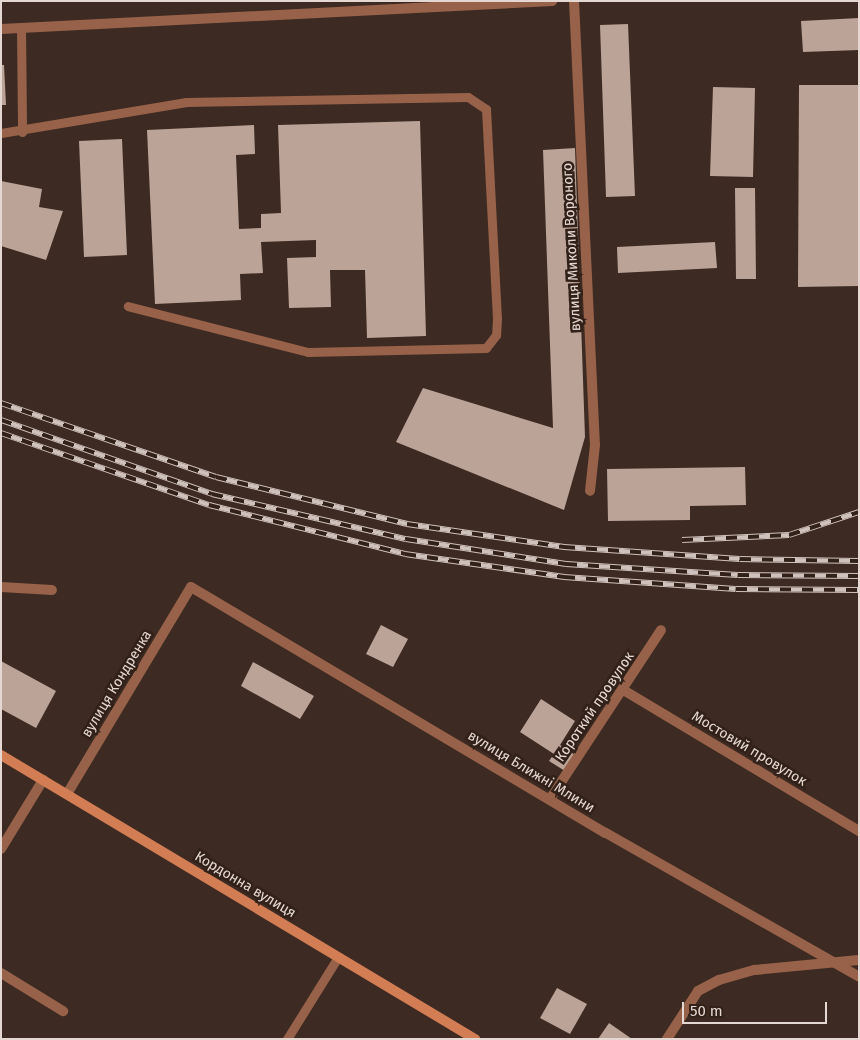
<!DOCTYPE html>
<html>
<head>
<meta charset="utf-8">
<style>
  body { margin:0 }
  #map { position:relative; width:860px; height:1040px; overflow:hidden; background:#3d2a22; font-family:"Fira Sans",sans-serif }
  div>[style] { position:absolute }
  .building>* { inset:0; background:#bba398 }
  .lane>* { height:9px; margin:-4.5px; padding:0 4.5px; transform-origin:4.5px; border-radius:4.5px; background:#976249 }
  .street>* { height:10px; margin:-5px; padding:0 5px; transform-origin:5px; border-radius:5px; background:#976249 }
  .secondary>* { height:10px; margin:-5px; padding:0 5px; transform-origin:5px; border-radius:5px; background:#d27d54 }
  .rail>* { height:5.5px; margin-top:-2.75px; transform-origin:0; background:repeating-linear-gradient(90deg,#322118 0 11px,#cfc1bc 0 22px); box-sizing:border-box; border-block:1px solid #cfc1bc }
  span { translate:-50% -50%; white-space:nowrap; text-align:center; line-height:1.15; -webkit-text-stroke:5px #322118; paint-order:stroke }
  .street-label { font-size:14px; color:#e5d8d3 }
  .frame { position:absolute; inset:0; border:2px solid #e5d8d3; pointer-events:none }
  .scale { position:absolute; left:682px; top:1002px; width:145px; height:22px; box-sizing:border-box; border:2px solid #e5d8d3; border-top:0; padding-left:6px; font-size:15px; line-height:18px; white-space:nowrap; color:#e5d8d3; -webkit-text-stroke:4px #322118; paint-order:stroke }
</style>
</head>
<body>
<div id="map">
  <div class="building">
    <div style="clip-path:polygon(859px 18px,859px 50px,803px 52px,801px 21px)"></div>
    <div style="clip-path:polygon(628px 24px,635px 196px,606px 197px,600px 25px)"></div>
    <div style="clip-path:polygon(1px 65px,4px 65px,6px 105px,1px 105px)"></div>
    <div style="clip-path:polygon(799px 85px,859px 85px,859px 286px,798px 287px)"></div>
    <div style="clip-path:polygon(713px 87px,755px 88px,753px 177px,710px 176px)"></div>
    <div style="clip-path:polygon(420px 121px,426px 336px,367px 338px,365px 270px,330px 270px,331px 307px,289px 308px,287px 258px,316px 257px,316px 240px,261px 242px,263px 273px,240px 274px,241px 300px,155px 304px,147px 130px,254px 125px,255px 154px,236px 155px,239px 229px,261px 228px,261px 214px,281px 213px,278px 125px)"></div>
    <div style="clip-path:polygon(122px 139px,127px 255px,84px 257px,79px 141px)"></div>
    <div style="clip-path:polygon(575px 148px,585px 437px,564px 510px,396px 442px,423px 388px,553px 428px,543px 150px)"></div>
    <div style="clip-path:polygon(1px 181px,42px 189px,39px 207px,63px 211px,46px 260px,1px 246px)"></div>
    <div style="clip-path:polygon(735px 188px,755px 188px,756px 279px,736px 279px)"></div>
    <div style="clip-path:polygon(715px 242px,717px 268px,618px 273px,617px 247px)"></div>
    <div style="clip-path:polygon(745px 467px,746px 505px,690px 506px,690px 520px,608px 521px,607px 469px)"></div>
    <div style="clip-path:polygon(381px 625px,408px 639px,393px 667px,366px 654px)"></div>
    <div style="clip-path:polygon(1px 661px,56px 691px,36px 728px,1px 709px)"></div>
    <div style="clip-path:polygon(253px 662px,314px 696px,300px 719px,241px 686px)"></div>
    <div style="clip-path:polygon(541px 699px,575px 721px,560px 745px,575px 755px,565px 771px,549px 761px,554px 754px,520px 732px)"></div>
    <div style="clip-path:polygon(557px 988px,587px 1004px,570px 1034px,540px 1018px)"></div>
    <div style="clip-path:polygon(609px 1023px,632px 1039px,598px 1039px)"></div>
  </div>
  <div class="lane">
    <div style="left:21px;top:28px;width:104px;rotate:89.4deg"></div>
    <div style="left:1px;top:133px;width:188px;rotate:-9.5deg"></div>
    <div style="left:186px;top:102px;width:282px;rotate:-1deg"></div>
    <div style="left:468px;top:97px;width:22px;rotate:34deg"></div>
    <div style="left:486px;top:109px;width:209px;rotate:87deg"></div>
    <div style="left:497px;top:318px;width:17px;rotate:93deg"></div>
    <div style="left:496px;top:335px;width:16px;rotate:128deg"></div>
    <div style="left:486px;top:348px;width:178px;rotate:178.7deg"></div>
    <div style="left:308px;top:352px;width:186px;rotate:-165.7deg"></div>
    <div style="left:287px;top:1039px;width:97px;rotate:-58.1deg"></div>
  </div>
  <div class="street">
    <div style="left:574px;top:1px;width:444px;rotate:87.3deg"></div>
    <div style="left:595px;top:445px;width:46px;rotate:96.2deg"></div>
    <div style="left:1px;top:29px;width:552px;rotate:-2.91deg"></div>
    <div style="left:1px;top:587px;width:51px;rotate:3.4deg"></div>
    <div style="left:625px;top:691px;width:273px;rotate:30.9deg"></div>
    <div style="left:67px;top:794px;width:241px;rotate:-59.1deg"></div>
    <div style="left:191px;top:587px;width:482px;rotate:30.7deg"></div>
    <div style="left:606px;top:833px;width:291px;rotate:29.6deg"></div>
    <div style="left:550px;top:799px;width:202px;rotate:-56.7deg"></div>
    <div style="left:1px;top:849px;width:81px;rotate:-58.7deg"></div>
    <div style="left:1px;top:973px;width:73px;rotate:31.5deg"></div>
    <div style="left:667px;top:1039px;width:57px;rotate:-57.1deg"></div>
    <div style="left:698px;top:991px;width:24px;rotate:-28deg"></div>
    <div style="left:719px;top:980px;width:37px;rotate:-16deg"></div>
    <div style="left:755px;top:970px;width:104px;rotate:-5.5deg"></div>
  </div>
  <div class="secondary">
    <div style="left:1px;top:755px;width:553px;rotate:30.93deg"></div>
  </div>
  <div class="rail">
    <div style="left:1px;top:403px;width:227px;rotate:19deg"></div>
    <div style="left:216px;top:477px;width:197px;rotate:13.8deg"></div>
    <div style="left:407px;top:524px;width:159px;rotate:8.3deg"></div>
    <div style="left:564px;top:547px;width:176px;rotate:3.9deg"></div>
    <div style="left:740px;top:559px;width:119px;rotate:1deg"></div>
    <div style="left:1px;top:420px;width:224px;rotate:19.3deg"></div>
    <div style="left:212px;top:494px;width:199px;rotate:13.1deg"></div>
    <div style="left:406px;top:539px;width:162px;rotate:8.9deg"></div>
    <div style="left:566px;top:564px;width:172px;rotate:3.7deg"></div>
    <div style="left:738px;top:575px;width:121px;rotate:0.5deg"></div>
    <div style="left:1px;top:433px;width:220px;rotate:19.1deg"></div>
    <div style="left:209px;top:505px;width:202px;rotate:14deg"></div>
    <div style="left:405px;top:554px;width:161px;rotate:8.2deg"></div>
    <div style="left:564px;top:577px;width:172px;rotate:4deg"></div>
    <div style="left:736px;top:589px;width:123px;rotate:0.5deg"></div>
    <div style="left:682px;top:540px;width:107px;rotate:-2.7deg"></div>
    <div style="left:789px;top:535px;width:74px;rotate:-18.2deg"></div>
  </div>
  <div class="street-label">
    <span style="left:572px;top:247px;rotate:-93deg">вулиця Миколи Вороного</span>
    <span style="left:117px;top:684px;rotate:-59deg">вулиця Кондренка</span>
    <span style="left:595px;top:707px;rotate:-56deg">Короткий провулок</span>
    <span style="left:749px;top:749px;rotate:31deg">Мостовий провулок</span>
    <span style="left:531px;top:772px;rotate:31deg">вулиця Ближні Млини</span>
    <span style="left:245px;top:885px;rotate:31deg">Кордонна вулиця</span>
  </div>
  <div class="frame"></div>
  <div class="scale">50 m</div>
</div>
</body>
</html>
